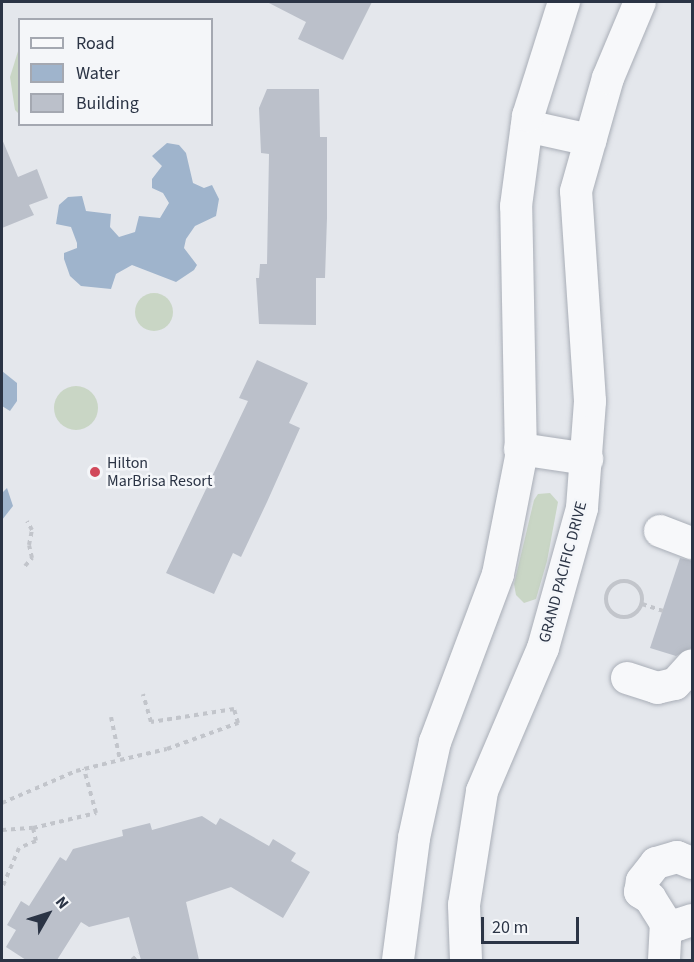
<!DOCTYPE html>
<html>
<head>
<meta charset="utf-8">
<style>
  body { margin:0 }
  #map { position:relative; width:694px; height:962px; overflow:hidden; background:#e4e7ec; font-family:"Source Sans 3",sans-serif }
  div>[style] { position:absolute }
  .green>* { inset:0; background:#c9d6c5 }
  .round { border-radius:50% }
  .water>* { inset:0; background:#9fb4cc }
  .building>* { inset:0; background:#bbc0ca }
  .path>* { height:4px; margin-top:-2px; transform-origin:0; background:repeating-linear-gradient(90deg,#c2c5cb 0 4.5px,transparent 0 9px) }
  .path>.ring { margin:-2px; padding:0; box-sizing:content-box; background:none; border:4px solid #c2c5cb; border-radius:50% }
  .roads { filter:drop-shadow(0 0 2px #a9aeb7) drop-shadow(0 0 2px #a9aeb7) }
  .minor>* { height:32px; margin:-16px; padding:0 16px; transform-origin:16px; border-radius:16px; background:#f7f8fa }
  .dots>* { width:16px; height:16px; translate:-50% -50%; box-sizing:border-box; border:3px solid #f4f6f9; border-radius:50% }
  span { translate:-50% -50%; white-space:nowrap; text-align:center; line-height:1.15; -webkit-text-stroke:5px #f4f6f9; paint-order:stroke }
  .poi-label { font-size:16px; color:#2b3445 }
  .left { translate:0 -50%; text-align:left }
  .street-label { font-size:16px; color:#2b3445 }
  .frame { position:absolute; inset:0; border:3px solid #2b3445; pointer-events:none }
  .legend { position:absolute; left:18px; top:18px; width:195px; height:108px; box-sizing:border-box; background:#f4f6f9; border:2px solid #a4a8b1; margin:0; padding:8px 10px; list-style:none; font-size:18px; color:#2b3445 }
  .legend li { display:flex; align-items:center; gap:12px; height:30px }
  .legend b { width:30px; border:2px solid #a4a8b1 }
  .north { position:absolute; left:18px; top:884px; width:60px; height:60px; -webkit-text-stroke:4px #f4f6f9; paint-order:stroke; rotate:51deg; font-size:16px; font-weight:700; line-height:24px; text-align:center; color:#2b3445 }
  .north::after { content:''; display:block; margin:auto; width:21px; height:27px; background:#2b3445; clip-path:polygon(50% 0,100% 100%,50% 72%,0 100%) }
  .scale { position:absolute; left:481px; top:917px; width:98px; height:27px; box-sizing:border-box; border:3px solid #2b3445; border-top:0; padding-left:8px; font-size:18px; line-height:21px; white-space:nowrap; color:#2b3445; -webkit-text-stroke:4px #f4f6f9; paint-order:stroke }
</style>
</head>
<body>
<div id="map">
  <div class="green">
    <div style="clip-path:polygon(19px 48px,20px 113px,19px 114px,15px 110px,10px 77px)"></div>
    <div class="round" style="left:135px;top:293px;width:38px;height:38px"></div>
    <div class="round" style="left:54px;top:386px;width:44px;height:44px"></div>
    <div style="clip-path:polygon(550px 493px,558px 502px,547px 561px,536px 599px,524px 603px,516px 595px,514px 584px,534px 500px,538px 494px)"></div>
  </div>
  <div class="water">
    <div style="clip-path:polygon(167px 143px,179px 145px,186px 153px,193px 183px,204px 188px,212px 185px,219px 199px,216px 216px,195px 226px,186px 239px,184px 248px,197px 265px,194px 270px,176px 282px,132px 265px,116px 274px,111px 289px,81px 286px,70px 276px,64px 259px,64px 253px,77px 248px,77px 243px,71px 227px,56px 224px,59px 205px,68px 197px,82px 196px,86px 211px,111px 214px,110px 227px,119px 237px,135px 232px,139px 216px,160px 218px,169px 203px,163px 193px,152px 188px,152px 179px,162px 166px,152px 156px)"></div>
    <div style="clip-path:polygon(2px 371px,17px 383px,17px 401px,10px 411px,2px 406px)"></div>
    <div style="clip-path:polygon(7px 488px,13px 506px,2px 520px,2px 493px)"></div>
  </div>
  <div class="building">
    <div style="clip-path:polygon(267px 2px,372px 2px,343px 60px,298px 39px,306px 22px)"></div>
    <div style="clip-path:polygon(267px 89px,319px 89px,320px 137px,327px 137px,327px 218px,325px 278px,316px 278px,316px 325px,259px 324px,256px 278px,259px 278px,260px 264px,267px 264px,269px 154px,261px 153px,259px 108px)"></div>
    <div style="clip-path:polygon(2px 139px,18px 177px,37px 169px,48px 198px,29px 205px,34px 215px,2px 228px)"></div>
    <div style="clip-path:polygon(257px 360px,308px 383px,289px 423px,300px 428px,267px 502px,241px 557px,233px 553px,214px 594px,166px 573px,248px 401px,239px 398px)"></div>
    <div style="clip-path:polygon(680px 558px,693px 561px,693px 647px,676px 656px,650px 648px)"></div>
    <div style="clip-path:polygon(202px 816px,216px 825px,220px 818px,269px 846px,273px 839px,296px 853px,291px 861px,310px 872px,283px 918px,231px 887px,186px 902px,199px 960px,141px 960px,129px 917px,89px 927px,81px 922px,57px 960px,26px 960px,6px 947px,16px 930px,7px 925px,21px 901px,29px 906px,60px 857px,66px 861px,73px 849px,123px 836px,122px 830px,150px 823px,152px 830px)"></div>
  </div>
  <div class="path">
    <div style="left:25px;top:566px;width:11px;rotate:-49deg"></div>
    <div style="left:32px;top:558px;width:13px;rotate:-103deg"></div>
    <div style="left:29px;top:545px;width:15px;rotate:-79deg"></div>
    <div style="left:32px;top:530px;width:10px;rotate:-119deg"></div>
    <div class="ring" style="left:606px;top:581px;width:32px;height:32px"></div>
    <div style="left:642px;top:604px;width:22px;rotate:18deg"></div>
    <div style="left:111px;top:717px;width:44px;rotate:78.2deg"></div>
    <div style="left:120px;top:760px;width:48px;rotate:-13.2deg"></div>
    <div style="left:167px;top:749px;width:76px;rotate:-20.1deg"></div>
    <div style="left:238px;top:723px;width:15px;rotate:-106deg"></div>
    <div style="left:234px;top:709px;width:84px;rotate:171.1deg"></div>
    <div style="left:151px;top:722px;width:29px;rotate:-106deg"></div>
    <div style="left:2px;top:803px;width:81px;rotate:-23.4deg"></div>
    <div style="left:76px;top:771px;width:45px;rotate:-14deg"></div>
    <div style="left:33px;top:828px;width:65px;rotate:-13.4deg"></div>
    <div style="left:96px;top:813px;width:46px;rotate:-105.3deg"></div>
    <div style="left:2px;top:830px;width:31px;rotate:-4deg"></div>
    <div style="left:33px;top:828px;width:13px;rotate:77deg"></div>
    <div style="left:36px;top:841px;width:18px;rotate:158deg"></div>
    <div style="left:19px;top:848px;width:43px;rotate:113deg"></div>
    <div style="left:132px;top:960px;width:9px;rotate:-41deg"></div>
  </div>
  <div class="roads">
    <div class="minor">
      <div style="left:527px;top:126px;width:65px;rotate:12.5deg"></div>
      <div style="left:520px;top:449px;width:68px;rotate:8.5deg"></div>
      <div style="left:660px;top:531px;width:34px;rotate:21deg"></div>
      <div style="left:627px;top:678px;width:32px;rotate:18deg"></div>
      <div style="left:657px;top:688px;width:18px;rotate:-13deg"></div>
      <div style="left:675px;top:684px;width:25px;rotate:-48deg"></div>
      <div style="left:692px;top:863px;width:16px;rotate:-158deg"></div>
      <div style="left:677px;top:857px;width:22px;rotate:164deg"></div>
      <div style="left:656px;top:863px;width:23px;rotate:128deg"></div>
      <div style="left:642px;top:881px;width:11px;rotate:100deg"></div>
      <div style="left:640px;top:892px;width:12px;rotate:31deg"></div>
      <div style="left:650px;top:898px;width:31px;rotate:58deg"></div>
      <div style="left:666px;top:924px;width:11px;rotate:5deg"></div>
      <div style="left:677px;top:925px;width:16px;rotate:-18deg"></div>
      <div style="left:398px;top:960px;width:123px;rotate:-82.5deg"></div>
      <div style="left:414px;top:838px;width:98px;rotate:-77.7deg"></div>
      <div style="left:435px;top:742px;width:179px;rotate:-69.4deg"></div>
      <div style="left:498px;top:574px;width:119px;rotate:-78.9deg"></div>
      <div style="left:521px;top:457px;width:251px;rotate:-91.1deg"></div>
      <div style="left:516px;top:206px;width:91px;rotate:-82.4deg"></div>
      <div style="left:528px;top:116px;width:120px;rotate:-72.5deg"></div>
      <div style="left:466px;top:960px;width:55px;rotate:-92.1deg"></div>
      <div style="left:464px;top:905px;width:115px;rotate:-81deg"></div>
      <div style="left:482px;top:791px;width:155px;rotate:-66.9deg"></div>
      <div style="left:543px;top:648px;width:145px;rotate:-74.4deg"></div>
      <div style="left:582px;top:508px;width:107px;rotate:-85.7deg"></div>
      <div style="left:590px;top:401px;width:210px;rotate:-93.8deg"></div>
      <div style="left:576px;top:191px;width:117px;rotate:-74.2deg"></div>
      <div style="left:608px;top:78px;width:82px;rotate:-67.2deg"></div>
      <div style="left:664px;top:960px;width:36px;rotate:-87deg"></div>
    </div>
  </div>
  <div class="dots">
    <div style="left:95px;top:472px;background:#d1495b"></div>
  </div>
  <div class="poi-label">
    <span class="left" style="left:107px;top:472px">Hilton<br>MarBrisa Resort</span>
  </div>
  <div class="street-label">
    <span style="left:563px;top:572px;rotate:-75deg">GRAND PACIFIC DRIVE</span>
  </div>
  <div class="frame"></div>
  <ul class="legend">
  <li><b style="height:8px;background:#f7f8fa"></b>Road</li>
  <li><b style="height:16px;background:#9fb4cc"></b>Water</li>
  <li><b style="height:16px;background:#bbc0ca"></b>Building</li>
  </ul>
  <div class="north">N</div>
  <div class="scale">20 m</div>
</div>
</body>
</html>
